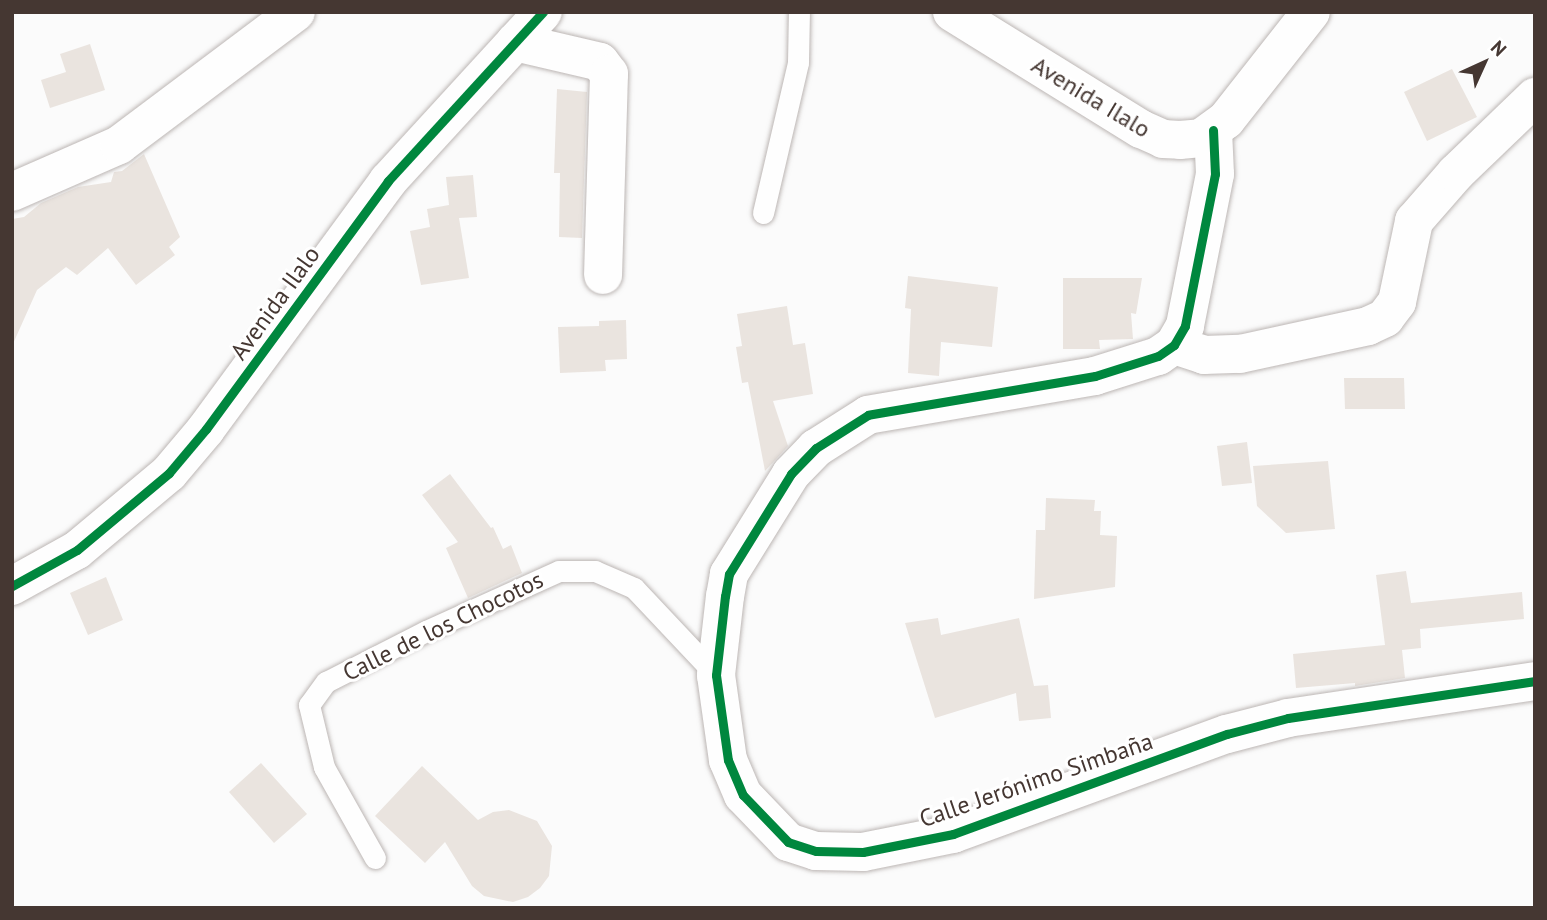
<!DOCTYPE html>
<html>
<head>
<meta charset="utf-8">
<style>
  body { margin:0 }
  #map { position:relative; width:1547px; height:920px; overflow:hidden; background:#fbfbfb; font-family:"PT Sans",sans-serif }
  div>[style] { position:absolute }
  .building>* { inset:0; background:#eae4df }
  .roads { filter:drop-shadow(0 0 2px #bcb6b4) drop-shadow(0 0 2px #bcb6b4) }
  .service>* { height:21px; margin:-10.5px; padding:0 10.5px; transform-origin:10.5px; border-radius:10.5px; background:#fefefe }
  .minor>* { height:38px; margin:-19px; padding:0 19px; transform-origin:19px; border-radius:19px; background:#fefefe }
  .cycleway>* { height:9px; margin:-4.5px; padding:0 4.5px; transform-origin:4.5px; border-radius:4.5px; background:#00873e }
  span { translate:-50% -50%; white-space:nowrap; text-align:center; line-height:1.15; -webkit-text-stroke:6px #fff; paint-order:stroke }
  .street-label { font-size:24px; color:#453732 }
  .frame { position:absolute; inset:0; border:14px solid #453732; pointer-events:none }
  .north { position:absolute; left:1449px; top:28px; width:70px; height:70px; -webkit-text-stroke:5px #fff; paint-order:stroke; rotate:45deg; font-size:19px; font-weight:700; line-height:28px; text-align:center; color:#453732 }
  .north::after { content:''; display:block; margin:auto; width:24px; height:32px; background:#453732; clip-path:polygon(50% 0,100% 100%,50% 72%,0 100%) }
</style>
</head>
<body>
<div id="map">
  <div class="building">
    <div style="clip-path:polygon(90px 44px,105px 90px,50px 108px,41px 80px,66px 72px,60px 54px)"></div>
    <div style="clip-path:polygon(1452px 69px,1477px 117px,1427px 141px,1404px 92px)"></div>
    <div style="clip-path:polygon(557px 89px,587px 92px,582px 238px,559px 237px,560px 173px,554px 173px)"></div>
    <div style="clip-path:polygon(144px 154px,180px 237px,169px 247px,175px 255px,136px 285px,108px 248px,77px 275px,66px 267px,37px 290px,12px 346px,12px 219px,24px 217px,41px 203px,78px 187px,111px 182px,114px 172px,122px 171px)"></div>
    <div style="clip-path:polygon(473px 175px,477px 217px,459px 218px,469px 278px,421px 285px,410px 231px,430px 227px,427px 209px,449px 205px,446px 177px)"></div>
    <div style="clip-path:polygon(908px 276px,998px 287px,992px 347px,941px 342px,939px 376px,908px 373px,911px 309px,905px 308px)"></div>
    <div style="clip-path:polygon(1063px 278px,1142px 278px,1136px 314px,1131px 313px,1133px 339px,1099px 340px,1100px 349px,1063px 349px)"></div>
    <div style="clip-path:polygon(787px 306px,793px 345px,805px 343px,813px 394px,773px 401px,788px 446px,765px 471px,748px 382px,742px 383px,736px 347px,742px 346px,737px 314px)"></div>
    <div style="clip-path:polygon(626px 320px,627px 359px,605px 360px,606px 371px,560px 373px,558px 327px,599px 326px,599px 321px)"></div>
    <div style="clip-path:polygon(1344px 378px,1404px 378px,1405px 409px,1345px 409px)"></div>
    <div style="clip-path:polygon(1247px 442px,1252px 483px,1222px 486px,1217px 446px)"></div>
    <div style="clip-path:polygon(1328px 461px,1335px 529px,1286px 533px,1257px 506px,1253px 466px)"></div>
    <div style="clip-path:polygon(450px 474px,491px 528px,493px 527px,503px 549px,511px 545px,522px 573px,468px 598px,446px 548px,458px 542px,422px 495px)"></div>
    <div style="clip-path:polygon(1046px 498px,1095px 500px,1094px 511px,1101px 511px,1100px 535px,1117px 536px,1115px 587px,1034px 599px,1036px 530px,1045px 530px)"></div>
    <div style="clip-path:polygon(1406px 571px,1411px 603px,1522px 592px,1524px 619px,1420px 629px,1421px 648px,1402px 650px,1405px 678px,1355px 686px,1355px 683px,1296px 688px,1293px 654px,1385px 645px,1376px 575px)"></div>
    <div style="clip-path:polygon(106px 577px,123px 620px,88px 635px,70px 593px)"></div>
    <div style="clip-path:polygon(938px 618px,941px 635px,1019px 618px,1034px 686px,1048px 685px,1051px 718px,1019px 721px,1016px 693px,935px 718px,905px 623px)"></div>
    <div style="clip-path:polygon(261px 763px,307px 814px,274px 843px,229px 792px)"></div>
    <div style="clip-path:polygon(422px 766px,478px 820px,493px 812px,509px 810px,537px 821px,552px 846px,549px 876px,540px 888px,528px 897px,513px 902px,484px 896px,472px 886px,445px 842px,425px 863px,375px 816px)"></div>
  </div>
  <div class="roads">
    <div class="service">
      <div style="left:763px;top:213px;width:155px;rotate:-76.9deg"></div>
      <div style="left:798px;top:62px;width:50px;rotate:-88.9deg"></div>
      <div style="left:375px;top:858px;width:104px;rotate:-119.3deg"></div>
      <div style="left:324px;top:767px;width:64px;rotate:-103.6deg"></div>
      <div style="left:309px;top:705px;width:29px;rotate:-54deg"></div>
      <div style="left:326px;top:682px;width:112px;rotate:-27deg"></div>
      <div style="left:426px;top:631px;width:146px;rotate:-24.3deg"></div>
      <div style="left:559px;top:571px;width:36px"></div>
      <div style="left:595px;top:571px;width:43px;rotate:23.6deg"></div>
      <div style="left:634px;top:588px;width:120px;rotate:46.7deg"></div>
    </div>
    <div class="minor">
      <div style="left:952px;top:12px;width:222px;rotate:31.8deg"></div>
      <div style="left:1141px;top:129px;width:24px;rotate:24deg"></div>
      <div style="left:1163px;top:139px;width:17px;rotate:3deg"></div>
      <div style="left:1180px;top:140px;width:21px;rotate:-5deg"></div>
      <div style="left:1201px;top:138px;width:31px;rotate:-36deg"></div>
      <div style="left:1226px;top:120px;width:137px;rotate:-51.8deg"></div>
      <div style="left:515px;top:42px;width:87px;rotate:13.2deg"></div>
      <div style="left:600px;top:62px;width:15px;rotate:53deg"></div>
      <div style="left:609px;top:74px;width:201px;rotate:91.7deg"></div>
      <div style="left:1213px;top:130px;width:44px;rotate:87.4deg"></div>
      <div style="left:1215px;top:174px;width:155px;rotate:101.2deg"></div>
      <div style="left:1185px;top:326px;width:22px;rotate:120deg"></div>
      <div style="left:1174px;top:345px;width:19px;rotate:145deg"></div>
      <div style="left:1158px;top:356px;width:66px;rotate:162.4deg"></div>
      <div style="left:1095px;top:376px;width:230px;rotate:170.3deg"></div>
      <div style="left:868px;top:415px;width:62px;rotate:147.6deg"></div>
      <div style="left:816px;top:448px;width:36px;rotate:134deg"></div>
      <div style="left:791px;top:474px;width:118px;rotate:121.8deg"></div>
      <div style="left:729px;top:574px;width:22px;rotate:100deg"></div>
      <div style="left:725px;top:596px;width:80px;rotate:96.5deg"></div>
      <div style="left:716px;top:675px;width:86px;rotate:82deg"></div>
      <div style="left:728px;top:760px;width:38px;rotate:67deg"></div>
      <div style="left:743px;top:795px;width:65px;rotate:46.2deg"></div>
      <div style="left:788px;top:842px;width:29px;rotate:18deg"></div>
      <div style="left:816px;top:851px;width:47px;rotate:1.2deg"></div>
      <div style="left:863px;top:852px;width:92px;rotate:-11.3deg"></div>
      <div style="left:953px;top:834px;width:292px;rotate:-20.1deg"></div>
      <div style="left:1227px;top:734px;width:63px;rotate:-14.7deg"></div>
      <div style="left:1288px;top:718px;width:250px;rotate:-8.5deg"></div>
      <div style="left:12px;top:192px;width:117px;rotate:-23.7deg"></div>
      <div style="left:119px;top:145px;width:221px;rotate:-36.9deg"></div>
      <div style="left:1174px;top:345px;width:32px;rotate:18deg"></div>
      <div style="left:1204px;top:355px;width:36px;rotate:-2deg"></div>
      <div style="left:1240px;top:354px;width:131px;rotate:-12.3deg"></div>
      <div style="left:1368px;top:326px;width:19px;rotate:-25deg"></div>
      <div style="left:1385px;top:318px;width:20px;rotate:-53deg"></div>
      <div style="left:1397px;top:302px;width:83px;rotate:-78.1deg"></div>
      <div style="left:1414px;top:221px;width:64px;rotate:-48.8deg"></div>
      <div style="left:1456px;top:173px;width:110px;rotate:-43.9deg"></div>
      <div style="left:12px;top:586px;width:74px;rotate:-29deg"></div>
      <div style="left:77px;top:550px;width:120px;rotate:-39.9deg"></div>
      <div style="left:169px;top:473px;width:57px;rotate:-49.9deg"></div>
      <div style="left:206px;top:429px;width:308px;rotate:-53.7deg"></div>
      <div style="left:388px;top:181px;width:229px;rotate:-47.5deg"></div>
    </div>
  </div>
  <div class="cycleway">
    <div style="left:1213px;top:130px;width:44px;rotate:87.4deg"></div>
    <div style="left:1215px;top:174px;width:155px;rotate:101.2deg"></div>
    <div style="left:1185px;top:326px;width:22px;rotate:120deg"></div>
    <div style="left:1174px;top:345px;width:19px;rotate:145deg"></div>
    <div style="left:1158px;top:356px;width:66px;rotate:162.4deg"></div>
    <div style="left:1095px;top:376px;width:230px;rotate:170.3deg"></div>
    <div style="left:868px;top:415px;width:62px;rotate:147.6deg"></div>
    <div style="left:816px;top:448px;width:36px;rotate:134deg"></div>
    <div style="left:791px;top:474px;width:118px;rotate:121.8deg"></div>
    <div style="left:729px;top:574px;width:22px;rotate:100deg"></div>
    <div style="left:725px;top:596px;width:80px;rotate:96.5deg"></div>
    <div style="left:716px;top:675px;width:86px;rotate:82deg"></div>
    <div style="left:728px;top:760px;width:38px;rotate:67deg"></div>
    <div style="left:743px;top:795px;width:65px;rotate:46.2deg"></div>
    <div style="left:788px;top:842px;width:29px;rotate:18deg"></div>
    <div style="left:816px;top:851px;width:47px;rotate:1.2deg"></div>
    <div style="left:863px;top:852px;width:92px;rotate:-11.3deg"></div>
    <div style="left:953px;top:834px;width:292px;rotate:-20.1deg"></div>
    <div style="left:1227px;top:734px;width:63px;rotate:-14.7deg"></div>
    <div style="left:1288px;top:718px;width:250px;rotate:-8.5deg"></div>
    <div style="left:12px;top:586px;width:74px;rotate:-29deg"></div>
    <div style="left:77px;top:550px;width:120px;rotate:-39.9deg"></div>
    <div style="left:169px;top:473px;width:57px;rotate:-49.9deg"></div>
    <div style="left:206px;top:429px;width:308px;rotate:-53.7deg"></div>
    <div style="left:388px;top:181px;width:229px;rotate:-47.5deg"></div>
  </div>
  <div class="street-label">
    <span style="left:1091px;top:97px;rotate:31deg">Avenida Ilalo</span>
    <span style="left:275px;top:303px;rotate:-54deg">Avenida Ilalo</span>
    <span style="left:443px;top:626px;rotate:-26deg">Calle de los Chocotos</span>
    <span style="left:1036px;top:780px;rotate:-19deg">Calle Jerónimo Simbaña</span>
  </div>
  <div class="frame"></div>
  <div class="north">N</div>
</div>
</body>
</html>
